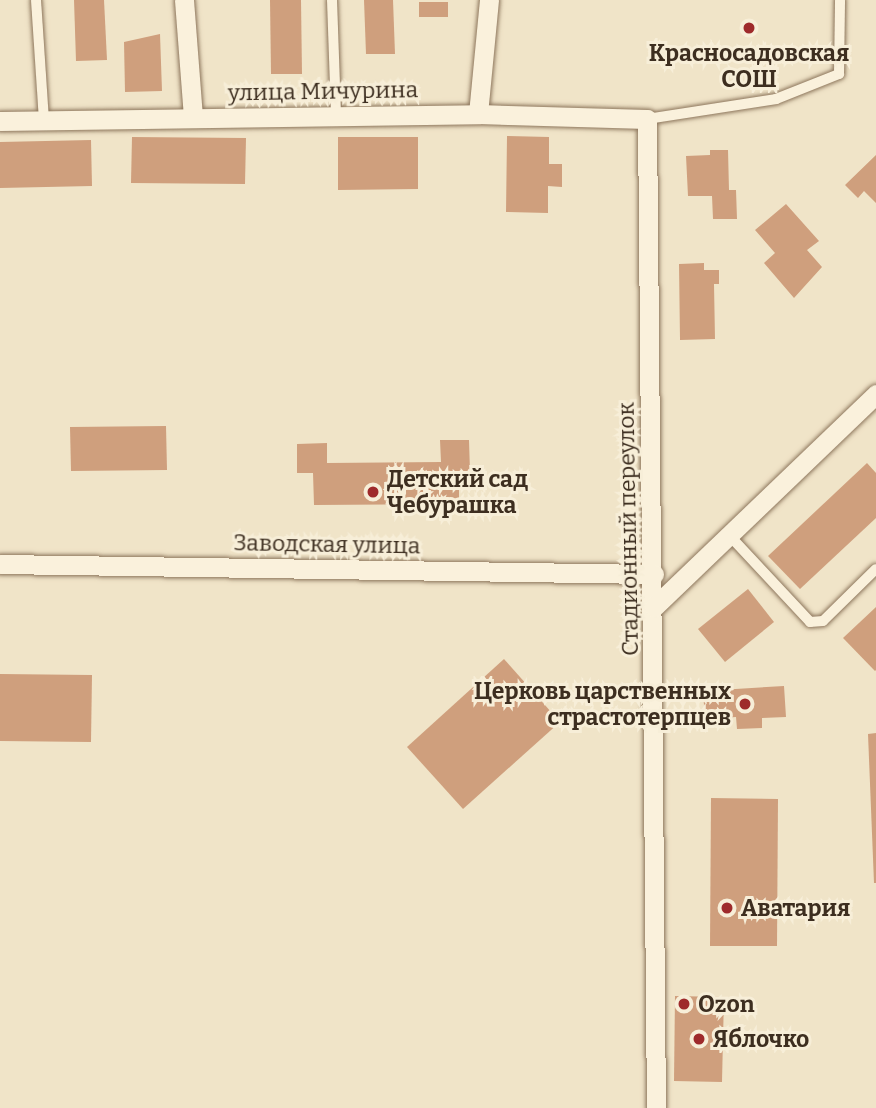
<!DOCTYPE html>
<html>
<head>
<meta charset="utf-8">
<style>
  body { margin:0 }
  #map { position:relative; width:876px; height:1108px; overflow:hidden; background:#f0e4c8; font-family:Bitter,serif }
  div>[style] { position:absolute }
  .building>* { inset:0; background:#cf9f7d }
  .roads { filter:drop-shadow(0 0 2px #8d765c) drop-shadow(0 0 2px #8d765c) }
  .service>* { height:10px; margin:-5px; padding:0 5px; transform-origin:5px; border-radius:5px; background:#faf1dc }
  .minor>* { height:19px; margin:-9.5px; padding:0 9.5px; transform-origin:9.5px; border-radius:9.5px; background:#faf1dc }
  .dots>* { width:19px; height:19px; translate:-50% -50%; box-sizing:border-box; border:4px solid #f7eed8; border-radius:50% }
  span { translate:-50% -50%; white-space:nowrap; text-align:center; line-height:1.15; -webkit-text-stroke:6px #f7eed8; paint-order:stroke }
  .poi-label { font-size:23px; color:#3d2e20; font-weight:700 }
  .left { translate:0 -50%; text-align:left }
  .right { translate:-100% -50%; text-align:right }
  .street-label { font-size:23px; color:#3d2e20 }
</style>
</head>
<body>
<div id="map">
  <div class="building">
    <div style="clip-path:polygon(74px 0,104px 0,107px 60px,76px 61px)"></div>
    <div style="clip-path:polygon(270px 0,301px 0,302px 74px,271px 74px)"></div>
    <div style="clip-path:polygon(364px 0,393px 0,395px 54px,366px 54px)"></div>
    <div style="clip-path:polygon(419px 2px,448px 2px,448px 17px,419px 17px)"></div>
    <div style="clip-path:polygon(160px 34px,162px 91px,125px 92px,124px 42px)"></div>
    <div style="clip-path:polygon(507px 136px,549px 137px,549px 164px,562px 164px,562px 187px,548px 186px,548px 213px,506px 212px)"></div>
    <div style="clip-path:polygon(132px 137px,246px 138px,245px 184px,131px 183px)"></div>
    <div style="clip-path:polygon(338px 137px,418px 137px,418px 189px,338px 190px)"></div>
    <div style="clip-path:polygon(91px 140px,92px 186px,0 188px,0 142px)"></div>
    <div style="clip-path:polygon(710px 150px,728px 150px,729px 190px,736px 190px,737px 219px,713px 219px,712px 196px,688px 196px,686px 156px,710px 155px)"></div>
    <div style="clip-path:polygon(876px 155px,876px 203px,864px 191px,858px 198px,845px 185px)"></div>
    <div style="clip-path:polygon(786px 204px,819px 241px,807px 250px,822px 267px,794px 298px,764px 263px,775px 253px,755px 230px)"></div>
    <div style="clip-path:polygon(704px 263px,704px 270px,719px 270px,719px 284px,714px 284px,715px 339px,680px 340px,679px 264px)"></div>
    <div style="clip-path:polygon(166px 426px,167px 470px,71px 471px,70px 427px)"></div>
    <div style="clip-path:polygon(440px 440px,469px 440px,470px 472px,463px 472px,459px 482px,459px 504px,314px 505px,313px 473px,297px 473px,297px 444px,327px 443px,327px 463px,441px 462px)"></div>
    <div style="clip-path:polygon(867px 463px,876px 473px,876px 518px,800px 589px,768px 556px)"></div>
    <div style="clip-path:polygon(748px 589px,774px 622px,725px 662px,698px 629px)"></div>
    <div style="clip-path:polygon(876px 607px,876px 670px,875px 671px,843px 638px)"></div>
    <div style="clip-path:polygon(504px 659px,560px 722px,463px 809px,407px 747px)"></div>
    <div style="clip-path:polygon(0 674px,92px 675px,91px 742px,0 741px)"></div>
    <div style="clip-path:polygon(784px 686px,786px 717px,762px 718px,762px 728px,737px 729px,736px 717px,705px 719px,703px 691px)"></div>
    <div style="clip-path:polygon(876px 733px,876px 883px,874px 883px,868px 734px)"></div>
    <div style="clip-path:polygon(711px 798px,778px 799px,777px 946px,710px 946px)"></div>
    <div style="clip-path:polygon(675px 996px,724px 997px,722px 1082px,674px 1081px)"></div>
  </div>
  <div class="roads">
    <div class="service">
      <div style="left:36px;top:0;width:120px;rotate:86.2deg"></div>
      <div style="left:332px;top:0;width:115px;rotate:88deg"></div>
      <div style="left:647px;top:119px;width:131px;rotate:-8.8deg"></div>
      <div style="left:776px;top:99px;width:68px;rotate:-21.6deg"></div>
      <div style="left:839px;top:74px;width:74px;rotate:-89.2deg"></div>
      <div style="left:729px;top:535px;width:119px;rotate:47deg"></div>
      <div style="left:810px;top:622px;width:13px;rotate:-4deg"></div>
      <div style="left:823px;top:621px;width:74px;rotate:-44.5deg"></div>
    </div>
    <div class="minor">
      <div style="left:184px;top:0;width:117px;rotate:85.6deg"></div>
      <div style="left:478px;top:114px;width:115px;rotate:-84.5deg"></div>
      <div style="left:0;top:121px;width:478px;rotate:-0.8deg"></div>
      <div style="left:478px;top:114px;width:169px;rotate:1.7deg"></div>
      <div style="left:647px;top:119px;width:989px;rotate:89.48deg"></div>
      <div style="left:0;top:564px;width:654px;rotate:0.88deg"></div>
      <div style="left:654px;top:607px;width:308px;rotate:-43.8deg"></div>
    </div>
  </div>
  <div class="dots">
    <div style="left:749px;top:28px;background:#9e2a2b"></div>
    <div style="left:373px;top:492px;background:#9e2a2b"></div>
    <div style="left:745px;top:704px;background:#9e2a2b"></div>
    <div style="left:727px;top:908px;background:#9e2a2b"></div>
    <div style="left:684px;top:1004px;background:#9e2a2b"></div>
    <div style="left:699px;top:1039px;background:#9e2a2b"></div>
  </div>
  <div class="poi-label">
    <span style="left:749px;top:66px">Красносадовская<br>СОШ</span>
    <span class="left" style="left:387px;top:492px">Детский сад<br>Чебурашка</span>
    <span class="right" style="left:731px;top:704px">Церковь царственных<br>страстотерпцев</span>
    <span class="left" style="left:741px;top:908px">Аватария</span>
    <span class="left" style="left:698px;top:1004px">Ozon</span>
    <span class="left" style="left:713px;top:1039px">Яблочко</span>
  </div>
  <div class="street-label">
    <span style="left:323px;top:91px;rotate:-1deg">улица Мичурина</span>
    <span style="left:628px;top:529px;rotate:-91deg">Стадионный переулок</span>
    <span style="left:327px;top:544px;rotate:1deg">Заводская улица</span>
  </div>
</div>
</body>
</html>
